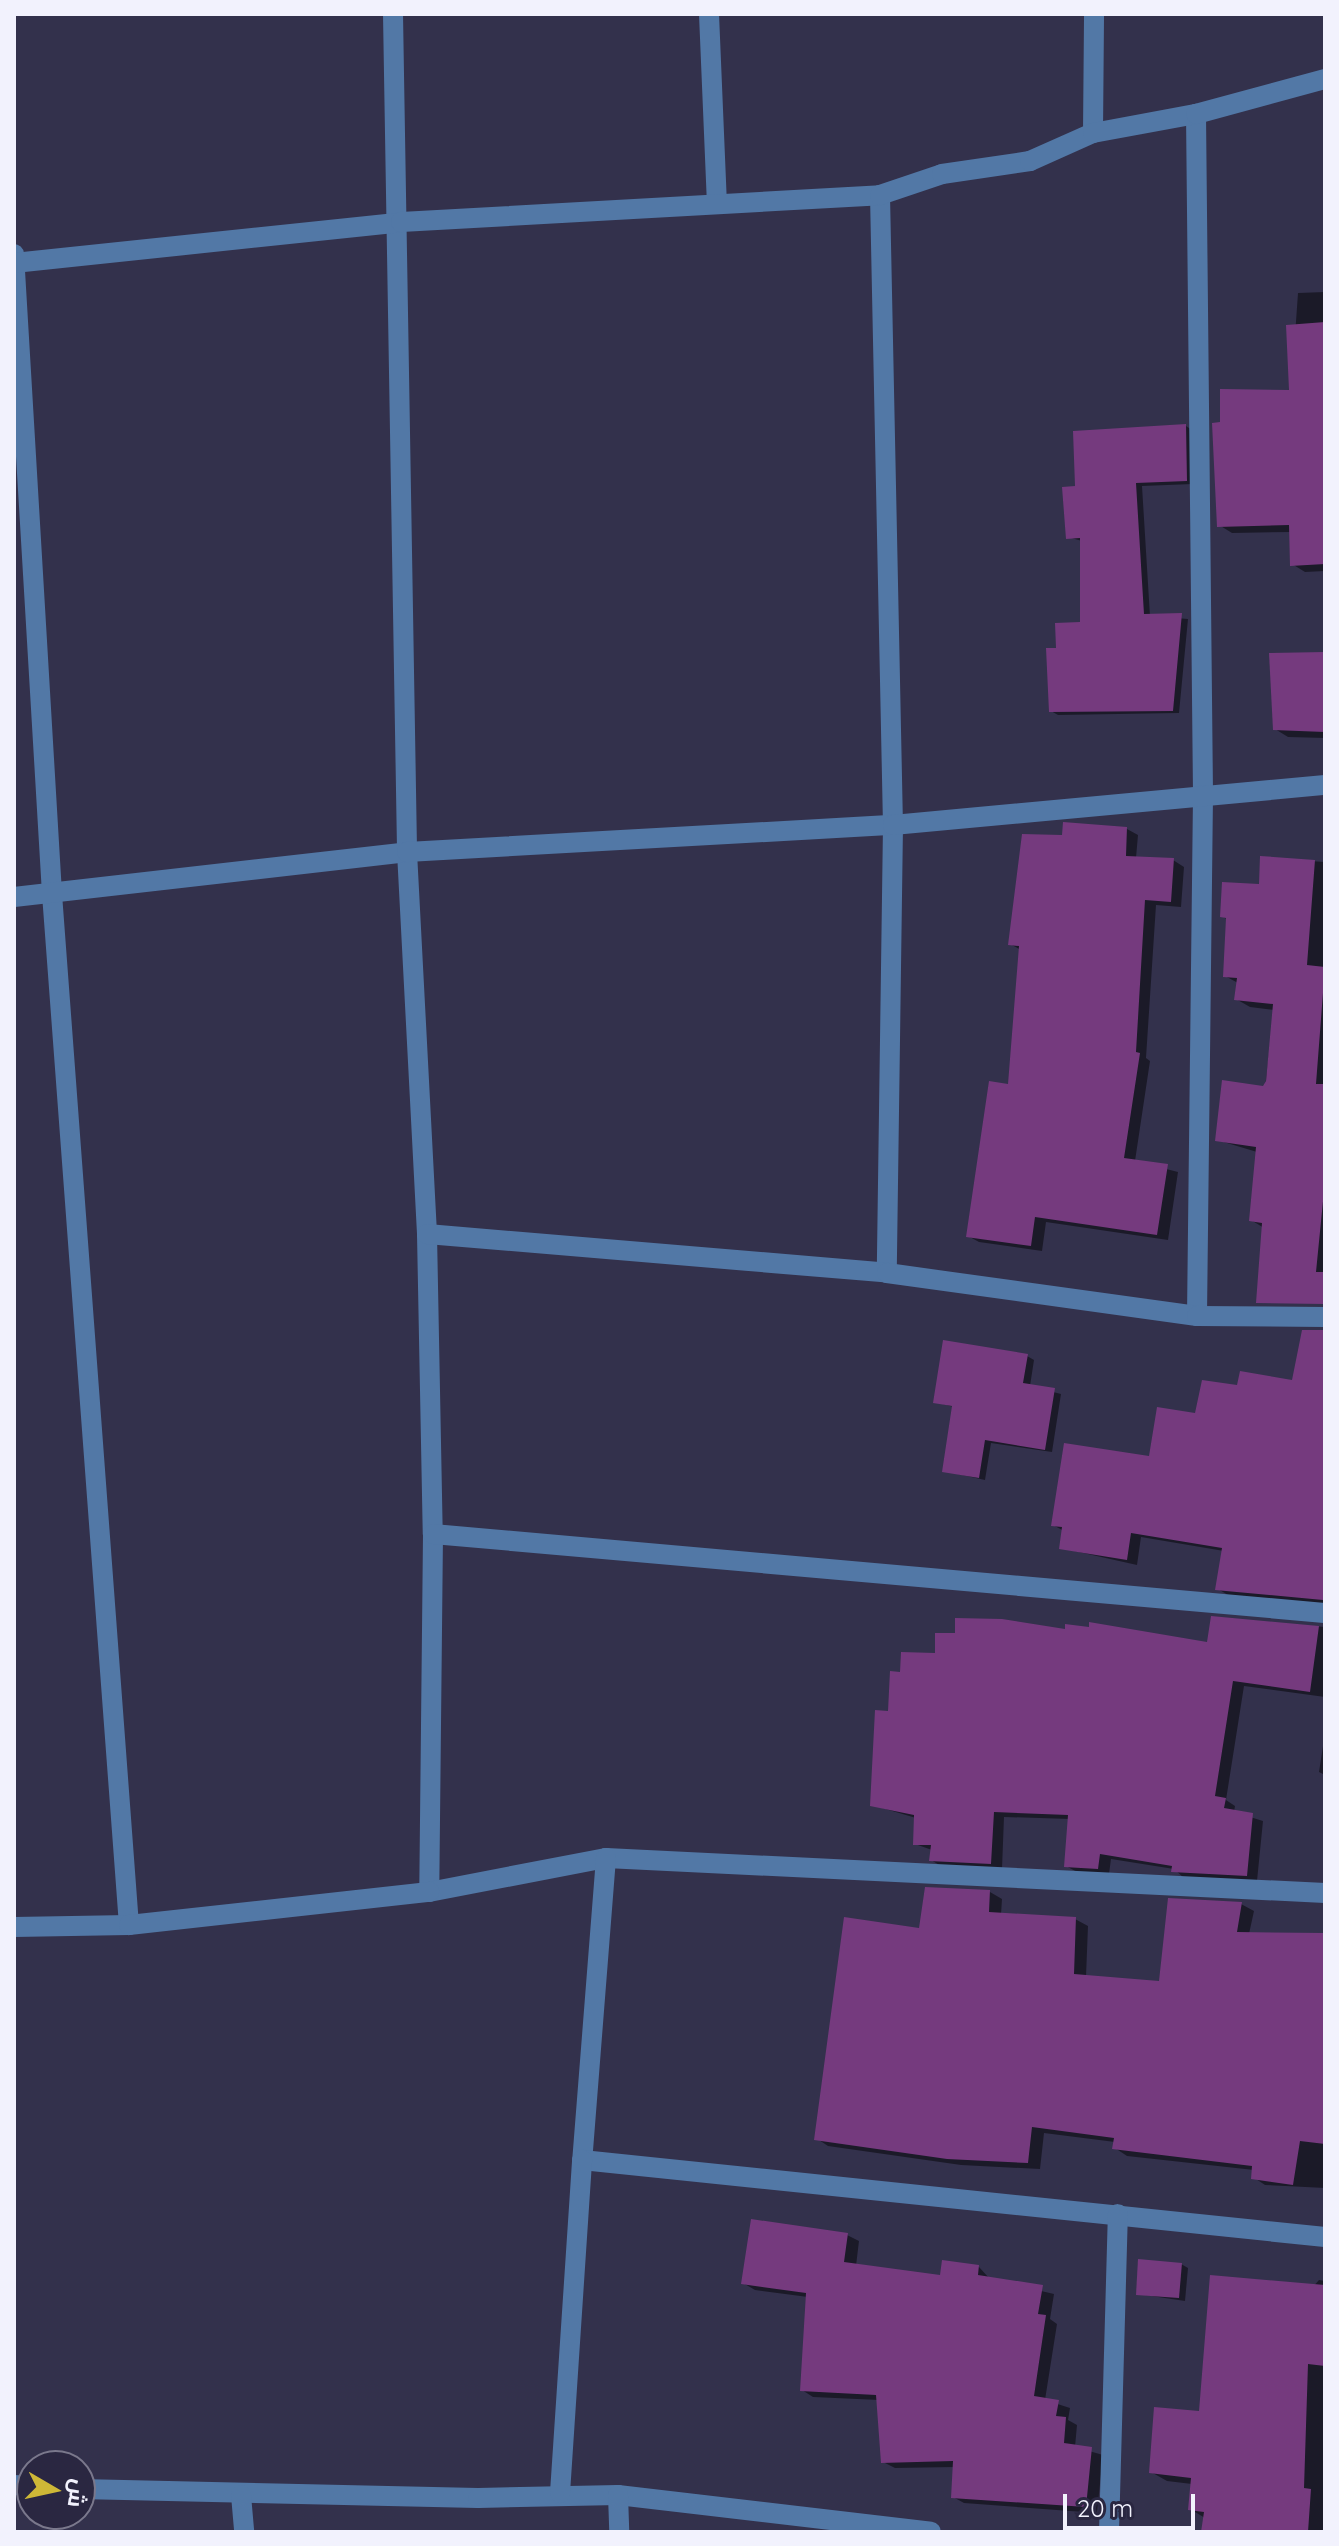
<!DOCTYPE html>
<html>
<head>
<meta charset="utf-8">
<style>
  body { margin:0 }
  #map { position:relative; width:1339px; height:2546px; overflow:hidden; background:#33314c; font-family:Quicksand,Cairo,sans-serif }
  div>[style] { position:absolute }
  .shadow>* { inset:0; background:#0007 }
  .building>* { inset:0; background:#753a7e }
  .street>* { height:20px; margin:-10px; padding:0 10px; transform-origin:10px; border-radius:10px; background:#5278a6 }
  span { translate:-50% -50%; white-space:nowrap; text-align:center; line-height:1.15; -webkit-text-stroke:7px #2a2741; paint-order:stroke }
  .frame { position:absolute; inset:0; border:16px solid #f2f2fd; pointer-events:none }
  .north { position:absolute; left:16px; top:2450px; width:80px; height:80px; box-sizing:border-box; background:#2a2741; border:2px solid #7a788c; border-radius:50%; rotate:99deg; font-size:22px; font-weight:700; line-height:32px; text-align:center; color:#f2f2fd }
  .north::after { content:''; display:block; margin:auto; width:28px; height:36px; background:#ceb837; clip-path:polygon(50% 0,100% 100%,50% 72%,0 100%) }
  .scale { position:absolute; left:1063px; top:2494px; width:132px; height:36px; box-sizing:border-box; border:4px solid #f2f2fd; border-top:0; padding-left:10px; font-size:24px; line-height:28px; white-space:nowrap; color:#f2f2fd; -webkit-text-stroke:6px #2a2741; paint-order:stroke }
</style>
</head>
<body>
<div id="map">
  <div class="shadow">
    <div style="clip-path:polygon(1325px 292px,1325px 571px,1305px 572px,1292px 564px,1291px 532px,1232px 533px,1219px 525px,1291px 392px,1298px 293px)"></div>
    <div style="clip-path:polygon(1186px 426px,1192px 430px,1193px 484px,1142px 486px,1150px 616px,1188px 619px,1179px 713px,1058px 715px,1051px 711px,1059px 650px,1082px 624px,1082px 541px,1068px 537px,1077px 488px)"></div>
    <div style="clip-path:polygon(1325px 654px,1325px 738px,1288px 737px,1275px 729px)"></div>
    <div style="clip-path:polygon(1127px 829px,1138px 835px,1136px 858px,1173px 860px,1184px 867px,1181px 907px,1156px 905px,1146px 1058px,1150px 1061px,1135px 1161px,1178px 1172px,1168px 1240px,1046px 1222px,1042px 1251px,979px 1242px,968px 1236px,1010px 1086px,1021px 950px,1010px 944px,1064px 837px)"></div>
    <div style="clip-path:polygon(1262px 858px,1325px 862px,1325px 1298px,1264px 1228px,1251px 1220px,1257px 1152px,1217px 1140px,1265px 1088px,1274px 1010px,1250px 1007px,1236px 999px,1238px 983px,1225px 976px,1228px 920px,1222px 916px,1261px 886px)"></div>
    <div style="clip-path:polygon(1027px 1356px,1034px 1360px,1030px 1386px,1061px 1394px,1052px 1452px,991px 1443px,985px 1480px,944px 1471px,954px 1407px,935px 1402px)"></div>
    <div style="clip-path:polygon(1316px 1387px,1325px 1392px,1325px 1604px,1228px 1595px,1218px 1589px,1224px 1551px,1141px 1537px,1137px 1565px,1061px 1548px,1064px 1531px,1053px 1525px,1151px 1459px,1197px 1416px,1239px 1388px)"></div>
    <div style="clip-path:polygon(1213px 1618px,1325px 1627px,1325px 1697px,1244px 1686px,1226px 1800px,1235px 1806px,1234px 1812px,1263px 1821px,1257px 1881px,1184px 1878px,1174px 1869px,1111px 1859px,1109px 1874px,1077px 1872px,1066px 1866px,1070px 1819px,1004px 1817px,1002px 1869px,941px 1866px,931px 1860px,932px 1850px,915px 1844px,916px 1818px,872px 1805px,902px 1674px,937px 1655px,1066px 1631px,1209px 1644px)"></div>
    <div style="clip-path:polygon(1325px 1733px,1325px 1775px,1319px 1772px)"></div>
    <div style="clip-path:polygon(990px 1892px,1002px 1899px,1001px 1915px,1075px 1919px,1088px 1926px,1086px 1977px,1161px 1983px,1241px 1904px,1254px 1911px,1249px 1934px,1325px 1935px,1325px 2188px,1265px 2185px,1253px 2177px,1254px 2170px,1127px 2156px,1115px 2148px,1115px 2142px,1044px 2133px,1040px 2169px,961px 2165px,828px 2146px,816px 2138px,920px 1930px)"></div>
    <div style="clip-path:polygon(847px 2235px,859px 2241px,856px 2266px,942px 2278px,979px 2267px,990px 2279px,1054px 2294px,1050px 2319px,1057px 2324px,1045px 2400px,1070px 2408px,1068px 2420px,1077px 2425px,1075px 2447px,1103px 2455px,1097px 2513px,964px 2503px,953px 2497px,955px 2467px,895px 2468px,883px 2462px,879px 2400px,813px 2397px,802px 2390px,808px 2297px,755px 2290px,743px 2283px)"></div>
    <div style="clip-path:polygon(1181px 2264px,1188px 2268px,1185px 2301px,1138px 2294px)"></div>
    <div style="clip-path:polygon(1319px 2280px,1325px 2281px,1325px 2532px,1203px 2532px,1205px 2518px,1190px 2509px,1192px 2484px,1167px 2481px,1151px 2472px)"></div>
  </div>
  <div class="building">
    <div style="clip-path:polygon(1325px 322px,1325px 564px,1290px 566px,1289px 525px,1217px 527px,1212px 423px,1220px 422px,1220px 389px,1289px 390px,1286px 325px)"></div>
    <div style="clip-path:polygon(1186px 424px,1187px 481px,1136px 483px,1144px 614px,1182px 613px,1173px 711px,1049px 712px,1046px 648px,1056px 648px,1055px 623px,1080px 622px,1080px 538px,1066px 539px,1062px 487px,1075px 486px,1073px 431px)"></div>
    <div style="clip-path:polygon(1325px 652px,1325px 732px,1273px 730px,1269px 653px)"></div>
    <div style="clip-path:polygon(1063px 822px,1127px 827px,1126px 856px,1174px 858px,1171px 902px,1145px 900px,1136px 1052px,1140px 1053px,1124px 1158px,1168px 1164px,1157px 1235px,1035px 1217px,1031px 1246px,966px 1237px,989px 1081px,1008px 1084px,1019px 946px,1008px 945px,1022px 834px,1062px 835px)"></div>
    <div style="clip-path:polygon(1260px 856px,1315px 860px,1307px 965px,1325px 967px,1316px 1084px,1325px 1084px,1325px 1181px,1316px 1272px,1325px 1272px,1325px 1304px,1256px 1303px,1262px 1223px,1249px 1221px,1256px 1147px,1215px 1141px,1222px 1080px,1263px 1086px,1266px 1081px,1273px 1004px,1234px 1000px,1237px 978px,1223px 977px,1226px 918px,1220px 917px,1222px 882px,1259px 884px)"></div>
    <div style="clip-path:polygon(1302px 1330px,1325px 1330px,1323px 1600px,1215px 1590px,1222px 1548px,1131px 1533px,1127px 1560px,1059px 1549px,1062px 1527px,1051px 1526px,1064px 1443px,1149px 1456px,1157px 1407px,1195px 1413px,1202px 1380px,1237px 1385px,1240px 1371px,1292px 1380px)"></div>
    <div style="clip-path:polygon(943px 1340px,1028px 1354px,1023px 1383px,1055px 1388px,1045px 1450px,985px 1440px,979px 1478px,942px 1472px,952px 1406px,933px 1403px)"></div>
    <div style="clip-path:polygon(1211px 1616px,1319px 1626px,1310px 1692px,1233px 1681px,1215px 1796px,1226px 1798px,1224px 1808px,1253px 1813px,1247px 1876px,1171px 1872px,1172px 1866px,1100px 1854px,1098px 1869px,1064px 1867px,1068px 1815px,994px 1812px,991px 1864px,929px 1861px,931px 1845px,913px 1845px,914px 1815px,870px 1806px,875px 1710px,888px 1711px,890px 1671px,900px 1672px,901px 1652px,935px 1653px,935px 1633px,955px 1633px,955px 1618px,1002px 1619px,1065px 1629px,1065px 1624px,1089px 1627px,1089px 1622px,1207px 1642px)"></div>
    <div style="clip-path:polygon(925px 1887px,990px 1890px,989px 1912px,1076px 1917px,1074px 1974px,1159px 1981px,1168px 1898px,1242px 1902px,1237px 1932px,1325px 1933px,1325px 2144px,1300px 2141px,1293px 2185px,1251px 2179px,1252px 2166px,1112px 2149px,1114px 2138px,1032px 2127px,1028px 2163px,947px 2159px,814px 2140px,844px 1917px,919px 1928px)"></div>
    <div style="clip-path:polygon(751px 2219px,848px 2233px,844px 2262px,940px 2275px,942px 2260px,979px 2265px,978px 2275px,1043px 2285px,1038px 2314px,1046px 2315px,1034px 2396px,1059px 2400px,1056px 2416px,1066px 2417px,1064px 2443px,1092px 2447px,1086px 2507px,951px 2498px,953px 2461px,881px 2463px,876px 2395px,800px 2391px,806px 2293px,741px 2284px)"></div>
    <div style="clip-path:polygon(1138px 2259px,1182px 2263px,1179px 2298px,1136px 2295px)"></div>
    <div style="clip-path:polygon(1210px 2275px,1325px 2285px,1325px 2366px,1308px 2364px,1304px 2488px,1311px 2489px,1308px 2532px,1201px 2532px,1204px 2512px,1188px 2510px,1191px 2478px,1149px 2473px,1154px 2407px,1199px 2411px)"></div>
  </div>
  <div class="street">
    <div style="left:393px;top:14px;width:838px;rotate:89.04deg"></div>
    <div style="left:407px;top:852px;width:383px;rotate:87deg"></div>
    <div style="left:427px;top:1234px;width:300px;rotate:88.9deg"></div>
    <div style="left:433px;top:1534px;width:358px;rotate:90.6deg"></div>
    <div style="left:429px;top:1892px;width:180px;rotate:-10.9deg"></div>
    <div style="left:606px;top:1858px;width:720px;rotate:2.79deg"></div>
    <div style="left:709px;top:14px;width:190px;rotate:87.6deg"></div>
    <div style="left:1196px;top:114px;width:681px;rotate:89.41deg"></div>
    <div style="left:1203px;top:795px;width:521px;rotate:90.66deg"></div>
    <div style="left:1093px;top:133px;width:119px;rotate:-89.5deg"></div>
    <div style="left:880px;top:195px;width:630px;rotate:88.82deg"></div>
    <div style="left:893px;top:825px;width:448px;rotate:90.8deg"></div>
    <div style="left:14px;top:254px;width:641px;rotate:86.6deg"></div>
    <div style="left:52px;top:894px;width:1034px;rotate:85.73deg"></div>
    <div style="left:14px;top:263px;width:389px;rotate:-6deg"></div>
    <div style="left:401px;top:222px;width:480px;rotate:-3.2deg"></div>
    <div style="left:880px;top:195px;width:65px;rotate:-18.7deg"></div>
    <div style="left:942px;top:174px;width:89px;rotate:-8.4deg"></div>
    <div style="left:1030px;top:161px;width:69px;rotate:-24deg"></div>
    <div style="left:1093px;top:133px;width:105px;rotate:-10.5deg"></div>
    <div style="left:1196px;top:114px;width:134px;rotate:-15.2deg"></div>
    <div style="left:14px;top:897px;width:396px;rotate:-6.5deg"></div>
    <div style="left:407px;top:852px;width:487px;rotate:-3.2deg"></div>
    <div style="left:893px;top:825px;width:434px;rotate:-5.3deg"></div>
    <div style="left:427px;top:1234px;width:462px;rotate:4.8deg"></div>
    <div style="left:887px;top:1273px;width:313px;rotate:7.9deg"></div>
    <div style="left:1197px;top:1316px;width:128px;rotate:0.4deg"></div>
    <div style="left:433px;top:1534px;width:895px;rotate:5.06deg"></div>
    <div style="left:606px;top:1858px;width:303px;rotate:94.5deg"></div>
    <div style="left:582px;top:2160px;width:747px;rotate:5.92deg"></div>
    <div style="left:14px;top:1927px;width:115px;rotate:-1deg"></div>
    <div style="left:129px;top:1925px;width:302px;rotate:-6.3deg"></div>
    <div style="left:14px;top:2485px;width:18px;rotate:3deg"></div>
    <div style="left:80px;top:2489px;width:398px;rotate:1.3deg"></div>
    <div style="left:478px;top:2498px;width:140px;rotate:-1.2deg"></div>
    <div style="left:618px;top:2495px;width:315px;rotate:6.7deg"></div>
    <div style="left:560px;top:2493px;width:334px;rotate:-86.2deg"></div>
    <div style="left:241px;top:2495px;width:37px;rotate:85deg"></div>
    <div style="left:618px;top:2495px;width:37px;rotate:88deg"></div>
    <div style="left:1109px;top:2532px;width:318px;rotate:-88.4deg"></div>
  </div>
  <div class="frame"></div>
  <div class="north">ش</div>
  <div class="scale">20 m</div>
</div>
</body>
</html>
